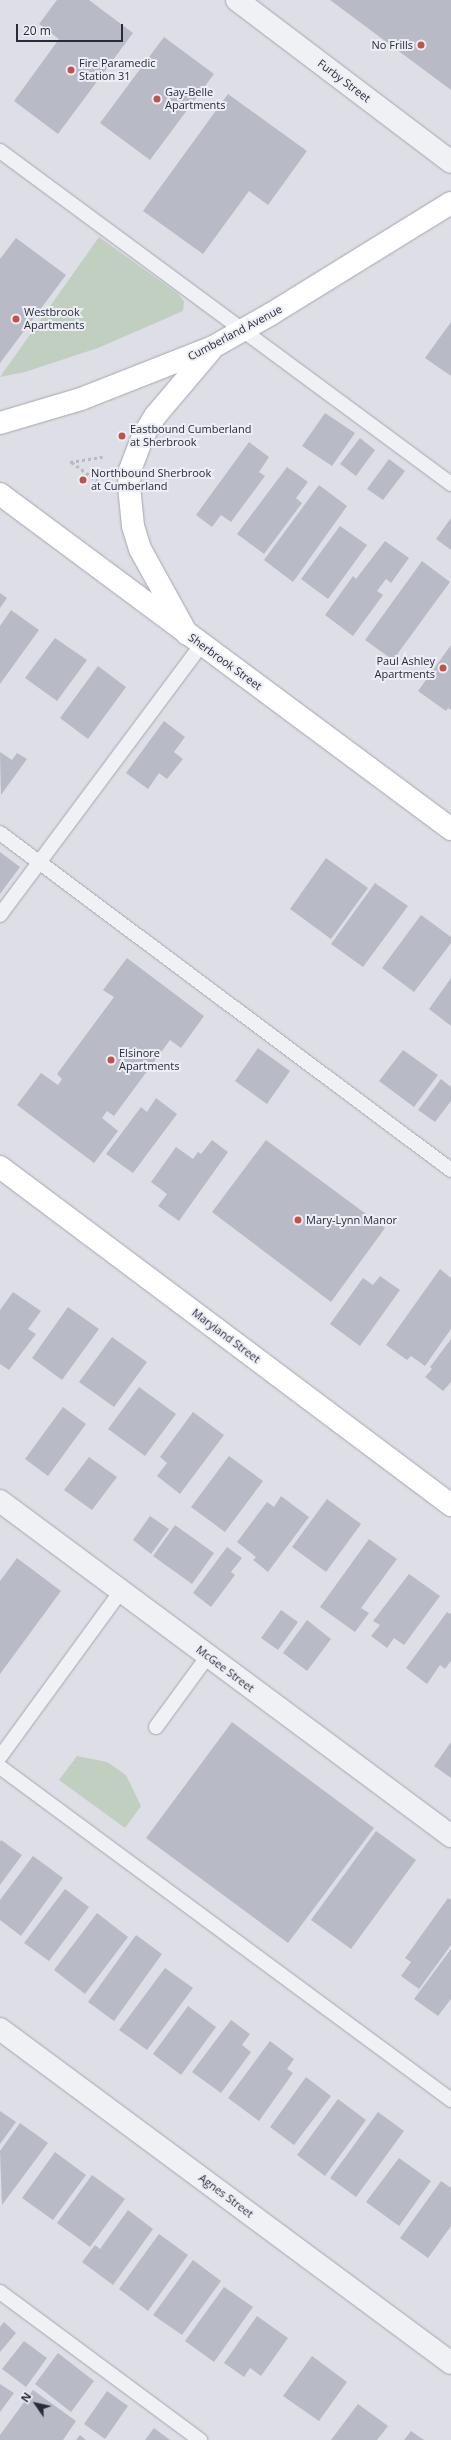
<!DOCTYPE html>
<html>
<head>
<meta charset="utf-8">
<style>
  body { margin:0 }
  #map { position:relative; width:451px; height:2440px; overflow:hidden; background:#dedfe6; font-family:"Open Sans",sans-serif }
  div>[style] { position:absolute }
  .green>* { inset:0; background:#c0cfbf }
  .building>* { inset:0; background:#b8bac5 }
  .path>* { height:2.5px; margin-top:-1.25px; transform-origin:0; background:repeating-linear-gradient(90deg,#b8bac1 0 3px,transparent 0 6px) }
  .roads { filter:drop-shadow(0 0 1px #a4a5b0) drop-shadow(0 0 1px #a4a5b0) }
  .lane>* { height:14px; margin:-7px; padding:0 7px; transform-origin:7px; border-radius:7px; background:#f0f1f5 }
  .street>* { height:22px; margin:-11px; padding:0 11px; transform-origin:11px; border-radius:11px; background:#f0f1f5 }
  .secondary>* { height:22px; margin:-11px; padding:0 11px; transform-origin:11px; border-radius:11px; background:#fff }
  .primary>* { height:22px; margin:-11px; padding:0 11px; transform-origin:11px; border-radius:11px; background:#fff }
  .dots>* { width:11px; height:11px; translate:-50% -50%; box-sizing:border-box; border:2px solid #edeef4; border-radius:50% }
  span { translate:-50% -50%; white-space:nowrap; text-align:center; line-height:1.15; -webkit-text-stroke:4px #edeef4; paint-order:stroke }
  .poi-label { font-size:11px; color:#282b3c }
  .right { translate:-100% -50%; text-align:right }
  .left { translate:0 -50%; text-align:left }
  .street-label { font-size:11px; color:#282b3c }
  .north { position:absolute; left:16px; top:2384px; width:40px; height:40px; -webkit-text-stroke:3px #edeef4; paint-order:stroke; rotate:304deg; font-size:11px; font-weight:700; line-height:16px; text-align:center; color:#282b3c }
  .north::after { content:''; display:block; margin:auto; width:14px; height:18px; background:#282b3c; clip-path:polygon(50% 0,100% 100%,50% 72%,0 100%) }
  .scale { position:absolute; left:16px; top:24px; width:107px; height:18px; box-sizing:border-box; border:2px solid #282b3c; border-top:0; padding-left:5px; font-size:12px; line-height:14px; white-space:nowrap; color:#282b3c; -webkit-text-stroke:3px #edeef4; paint-order:stroke }
</style>
</head>
<body>
<div id="map">
  <div class="green">
    <div style="clip-path:polygon(99px 237px,177px 293px,184px 301px,183px 311px,98px 348px,25px 372px,0 377px)"></div>
    <div style="clip-path:polygon(77px 1756px,107px 1762px,126px 1775px,141px 1806px,125px 1828px,59px 1780px)"></div>
  </div>
  <div class="building">
    <div style="clip-path:polygon(57px 0,89px 0,133px 33px,58px 134px,14px 101px,59px 39px,39px 24px)"></div>
    <div style="clip-path:polygon(330px 0,451px 0,451px 90px)"></div>
    <div style="clip-path:polygon(164px 37px,214px 74px,150px 160px,100px 123px)"></div>
    <div style="clip-path:polygon(228px 94px,307px 151px,268px 205px,249px 191px,203px 254px,143px 211px)"></div>
    <div style="clip-path:polygon(16px 238px,66px 275px,0 363px,0 259px)"></div>
    <div style="clip-path:polygon(451px 322px,451px 376px,425px 358px)"></div>
    <div style="clip-path:polygon(325px 413px,355px 433px,332px 466px,302px 446px)"></div>
    <div style="clip-path:polygon(360px 438px,375px 450px,356px 476px,340px 464px)"></div>
    <div style="clip-path:polygon(249px 442px,269px 457px,259px 472px,265px 476px,231px 522px,221px 515px,212px 527px,196px 515px)"></div>
    <div style="clip-path:polygon(389px 459px,405px 471px,383px 500px,367px 489px)"></div>
    <div style="clip-path:polygon(287px 467px,308px 482px,296px 498px,302px 503px,264px 554px,237px 534px)"></div>
    <div style="clip-path:polygon(319px 485px,347px 506px,293px 582px,264px 560px)"></div>
    <div style="clip-path:polygon(451px 518px,451px 550px,436px 539px)"></div>
    <div style="clip-path:polygon(340px 526px,367px 545px,328px 599px,301px 579px)"></div>
    <div style="clip-path:polygon(385px 541px,409px 558px,391px 583px,386px 579px,377px 591px,383px 595px,353px 636px,325px 615px,353px 576px,356px 579px)"></div>
    <div style="clip-path:polygon(422px 561px,450px 582px,393px 660px,365px 640px)"></div>
    <div style="clip-path:polygon(0 593px,7px 598px,0 608px)"></div>
    <div style="clip-path:polygon(11px 610px,39px 630px,0 684px,0 626px)"></div>
    <div style="clip-path:polygon(55px 638px,87px 660px,57px 701px,25px 678px)"></div>
    <div style="clip-path:polygon(451px 645px,451px 710px,448px 708px,446px 711px,418px 691px)"></div>
    <div style="clip-path:polygon(98px 666px,126px 687px,88px 739px,60px 718px)"></div>
    <div style="clip-path:polygon(164px 721px,185px 737px,174px 752px,183px 759px,167px 779px,159px 773px,148px 789px,126px 773px)"></div>
    <div style="clip-path:polygon(0 752px,12px 760px,17px 753px,27px 759px,1px 795px)"></div>
    <div style="clip-path:polygon(0 852px,20px 867px,0 894px)"></div>
    <div style="clip-path:polygon(326px 858px,368px 888px,331px 939px,290px 909px)"></div>
    <div style="clip-path:polygon(375px 883px,408px 906px,363px 967px,331px 944px)"></div>
    <div style="clip-path:polygon(421px 915px,451px 937px,451px 943px,414px 992px,382px 968px)"></div>
    <div style="clip-path:polygon(127px 958px,204px 1016px,181px 1048px,170px 1040px,114px 1116px,107px 1111px,102px 1118px,118px 1131px,94px 1163px,17px 1105px,41px 1073px,58px 1085px,62px 1079px,57px 1074px,114px 997px,103px 990px)"></div>
    <div style="clip-path:polygon(451px 978px,451px 1026px,429px 1009px)"></div>
    <div style="clip-path:polygon(258px 1048px,290px 1071px,267px 1104px,235px 1081px)"></div>
    <div style="clip-path:polygon(403px 1050px,438px 1075px,414px 1107px,379px 1081px)"></div>
    <div style="clip-path:polygon(441px 1079px,451px 1087px,451px 1101px,435px 1122px,418px 1110px)"></div>
    <div style="clip-path:polygon(156px 1098px,177px 1114px,133px 1173px,106px 1154px,141px 1107px,147px 1112px)"></div>
    <div style="clip-path:polygon(212px 1140px,228px 1152px,179px 1221px,158px 1206px,167px 1194px,151px 1182px,176px 1147px,193px 1159px,198px 1152px,201px 1154px)"></div>
    <div style="clip-path:polygon(266px 1140px,385px 1228px,331px 1302px,212px 1212px)"></div>
    <div style="clip-path:polygon(440px 1269px,451px 1278px,451px 1329px,425px 1366px,411px 1356px,407px 1360px,386px 1345px)"></div>
    <div style="clip-path:polygon(380px 1276px,400px 1290px,360px 1346px,330px 1324px,363px 1278px,373px 1285px)"></div>
    <div style="clip-path:polygon(13px 1292px,41px 1311px,28px 1329px,36px 1334px,9px 1370px,0 1364px,0 1310px)"></div>
    <div style="clip-path:polygon(68px 1307px,99px 1329px,62px 1380px,32px 1358px)"></div>
    <div style="clip-path:polygon(112px 1337px,147px 1362px,114px 1407px,79px 1382px)"></div>
    <div style="clip-path:polygon(451px 1339px,451px 1382px,443px 1391px,425px 1377px,432px 1369px,430px 1367px)"></div>
    <div style="clip-path:polygon(139px 1387px,176px 1414px,145px 1456px,108px 1429px)"></div>
    <div style="clip-path:polygon(63px 1407px,86px 1424px,48px 1476px,25px 1459px)"></div>
    <div style="clip-path:polygon(193px 1412px,224px 1435px,180px 1494px,157px 1476px,167px 1463px,160px 1457px)"></div>
    <div style="clip-path:polygon(229px 1456px,263px 1481px,225px 1532px,191px 1507px)"></div>
    <div style="clip-path:polygon(89px 1457px,117px 1477px,92px 1510px,64px 1490px)"></div>
    <div style="clip-path:polygon(281px 1496px,309px 1517px,268px 1572px,253px 1560px,256px 1557px,237px 1542px,267px 1502px,274px 1507px)"></div>
    <div style="clip-path:polygon(327px 1499px,361px 1524px,326px 1572px,292px 1547px)"></div>
    <div style="clip-path:polygon(150px 1516px,169px 1529px,151px 1554px,133px 1540px)"></div>
    <div style="clip-path:polygon(175px 1525px,214px 1553px,192px 1584px,153px 1556px)"></div>
    <div style="clip-path:polygon(369px 1539px,397px 1559px,361px 1608px,369px 1613px,355px 1632px,320px 1607px)"></div>
    <div style="clip-path:polygon(227px 1547px,242px 1558px,231px 1572px,235px 1575px,211px 1607px,193px 1593px)"></div>
    <div style="clip-path:polygon(17px 1558px,61px 1591px,0 1674px,0 1581px)"></div>
    <div style="clip-path:polygon(409px 1574px,440px 1596px,404px 1645px,394px 1638px,387px 1648px,371px 1636px,380px 1625px,373px 1621px)"></div>
    <div style="clip-path:polygon(281px 1610px,298px 1622px,278px 1650px,261px 1638px)"></div>
    <div style="clip-path:polygon(447px 1612px,451px 1614px,451px 1661px,445px 1669px,440px 1665px,427px 1684px,406px 1668px)"></div>
    <div style="clip-path:polygon(307px 1620px,331px 1639px,307px 1671px,283px 1653px)"></div>
    <div style="clip-path:polygon(232px 1722px,374px 1828px,288px 1943px,146px 1838px)"></div>
    <div style="clip-path:polygon(451px 1742px,451px 1778px,434px 1766px)"></div>
    <div style="clip-path:polygon(376px 1831px,416px 1860px,351px 1949px,311px 1920px)"></div>
    <div style="clip-path:polygon(1px 1840px,22px 1855px,0 1885px,0 1842px)"></div>
    <div style="clip-path:polygon(33px 1856px,63px 1878px,21px 1936px,0 1920px,0 1900px)"></div>
    <div style="clip-path:polygon(65px 1889px,89px 1907px,49px 1961px,24px 1943px)"></div>
    <div style="clip-path:polygon(448px 1898px,451px 1900px,451px 1945px,419px 1989px,401px 1976px,411px 1962px,405px 1958px)"></div>
    <div style="clip-path:polygon(97px 1913px,128px 1937px,85px 1994px,54px 1970px)"></div>
    <div style="clip-path:polygon(136px 1935px,162px 1954px,114px 2021px,88px 2002px)"></div>
    <div style="clip-path:polygon(451px 1949px,451px 1999px,438px 2016px,414px 1999px)"></div>
    <div style="clip-path:polygon(165px 1968px,193px 1988px,147px 2050px,119px 2030px)"></div>
    <div style="clip-path:polygon(188px 2006px,216px 2027px,181px 2075px,153px 2054px)"></div>
    <div style="clip-path:polygon(231px 2020px,250px 2034px,242px 2045px,251px 2052px,221px 2093px,192px 2072px)"></div>
    <div style="clip-path:polygon(270px 2041px,294px 2059px,287px 2069px,293px 2073px,259px 2121px,228px 2098px)"></div>
    <div style="clip-path:polygon(306px 2077px,331px 2096px,294px 2145px,270px 2127px)"></div>
    <div style="clip-path:polygon(338px 2099px,366px 2120px,325px 2176px,297px 2155px)"></div>
    <div style="clip-path:polygon(0 2111px,16px 2122px,0 2144px)"></div>
    <div style="clip-path:polygon(378px 2112px,404px 2131px,356px 2197px,330px 2178px)"></div>
    <div style="clip-path:polygon(20px 2123px,48px 2143px,2px 2205px,0 2151px)"></div>
    <div style="clip-path:polygon(55px 2152px,86px 2175px,53px 2220px,22px 2198px)"></div>
    <div style="clip-path:polygon(399px 2158px,431px 2181px,399px 2226px,366px 2202px)"></div>
    <div style="clip-path:polygon(92px 2175px,125px 2199px,90px 2247px,57px 2223px)"></div>
    <div style="clip-path:polygon(441px 2181px,451px 2188px,451px 2226px,428px 2258px,400px 2238px)"></div>
    <div style="clip-path:polygon(128px 2210px,153px 2229px,113px 2285px,82px 2262px,95px 2245px,100px 2249px)"></div>
    <div style="clip-path:polygon(159px 2234px,188px 2255px,148px 2311px,119px 2289px)"></div>
    <div style="clip-path:polygon(193px 2260px,221px 2281px,182px 2335px,153px 2315px)"></div>
    <div style="clip-path:polygon(224px 2287px,253px 2307px,214px 2362px,185px 2341px)"></div>
    <div style="clip-path:polygon(257px 2316px,288px 2338px,261px 2376px,250px 2368px,244px 2377px,224px 2363px)"></div>
    <div style="clip-path:polygon(4px 2322px,16px 2333px,0 2352px,0 2327px)"></div>
    <div style="clip-path:polygon(24px 2341px,47px 2358px,26px 2387px,2px 2369px)"></div>
    <div style="clip-path:polygon(58px 2353px,94px 2381px,71px 2412px,35px 2384px)"></div>
    <div style="clip-path:polygon(312px 2356px,347px 2382px,319px 2421px,283px 2396px)"></div>
    <div style="clip-path:polygon(0 2384px,14px 2393px,0 2412px)"></div>
    <div style="clip-path:polygon(33px 2390px,76px 2421px,63px 2440px,0 2440px,0 2435px)"></div>
    <div style="clip-path:polygon(107px 2391px,128px 2406px,105px 2439px,84px 2424px)"></div>
    <div style="clip-path:polygon(358px 2404px,388px 2426px,377px 2440px,331px 2440px)"></div>
    <div style="clip-path:polygon(154px 2428px,170px 2440px,145px 2440px)"></div>
    <div style="clip-path:polygon(411px 2431px,424px 2440px,404px 2440px)"></div>
    <div style="clip-path:polygon(80px 2435px,86px 2440px,76px 2440px)"></div>
  </div>
  <div class="path">
    <div style="left:98px;top:482px;width:34px;rotate:-144deg"></div>
    <div style="left:70px;top:462px;width:33px;rotate:-9deg"></div>
  </div>
  <div class="roads">
    <div class="lane">
      <div style="left:0;top:151px;width:561px;rotate:36.44deg"></div>
      <div style="left:0;top:833px;width:563px;rotate:36.77deg"></div>
      <div style="left:0;top:915px;width:337px;rotate:-53.3deg"></div>
      <div style="left:156px;top:1727px;width:88px;rotate:-53.8deg"></div>
      <div style="left:0;top:1757px;width:205px;rotate:-53.9deg"></div>
      <div style="left:0;top:1767px;width:561px;rotate:36.44deg"></div>
      <div style="left:0;top:2292px;width:249px;rotate:36.5deg"></div>
    </div>
    <div class="street">
      <div style="left:237px;top:0;width:268px;rotate:37.1deg"></div>
      <div style="left:0;top:1501px;width:562px;rotate:36.6deg"></div>
      <div style="left:0;top:2029px;width:561px;rotate:36.52deg"></div>
    </div>
    <div class="secondary">
      <div style="left:0;top:494px;width:562px;rotate:36.6deg"></div>
      <div style="left:0;top:1167px;width:564px;rotate:36.85deg"></div>
    </div>
    <div class="primary">
      <div style="left:0;top:423px;width:84px;rotate:-16.5deg"></div>
      <div style="left:81px;top:399px;width:142px;rotate:-21.5deg"></div>
      <div style="left:213px;top:347px;width:67px;rotate:-29.6deg"></div>
      <div style="left:271px;top:314px;width:211px;rotate:-31.7deg"></div>
      <div style="left:187px;top:634px;width:97px;rotate:-118.9deg"></div>
      <div style="left:140px;top:549px;width:24px;rotate:-107deg"></div>
      <div style="left:133px;top:526px;width:40px;rotate:-95.7deg"></div>
      <div style="left:129px;top:486px;width:16px;rotate:-86deg"></div>
      <div style="left:130px;top:470px;width:39px;rotate:-69deg"></div>
      <div style="left:144px;top:434px;width:22px;rotate:-58deg"></div>
      <div style="left:156px;top:415px;width:84px;rotate:-49.8deg"></div>
    </div>
  </div>
  <div class="dots">
    <div style="left:421px;top:45px;background:#c3524a"></div>
    <div style="left:71px;top:70px;background:#c3524a"></div>
    <div style="left:157px;top:99px;background:#c3524a"></div>
    <div style="left:16px;top:319px;background:#c3524a"></div>
    <div style="left:122px;top:436px;background:#c3524a"></div>
    <div style="left:83px;top:480px;background:#c3524a"></div>
    <div style="left:443px;top:668px;background:#c3524a"></div>
    <div style="left:111px;top:1060px;background:#c3524a"></div>
    <div style="left:298px;top:1220px;background:#c3524a"></div>
  </div>
  <div class="poi-label">
    <span class="right" style="left:413px;top:45px">No Frills</span>
    <span class="left" style="left:79px;top:70px">Fire Paramedic<br>Station 31</span>
    <span class="left" style="left:165px;top:99px">Gay-Belle<br>Apartments</span>
    <span class="left" style="left:24px;top:319px">Westbrook<br>Apartments</span>
    <span class="left" style="left:130px;top:436px">Eastbound Cumberland<br>at Sherbrook</span>
    <span class="left" style="left:91px;top:480px">Northbound Sherbrook<br>at Cumberland</span>
    <span class="right" style="left:435px;top:668px">Paul Ashley<br>Apartments</span>
    <span class="left" style="left:119px;top:1060px">Elsinore<br>Apartments</span>
    <span class="left" style="left:306px;top:1220px">Mary-Lynn Manor</span>
  </div>
  <div class="street-label">
    <span style="left:344px;top:81px;rotate:37deg">Furby Street</span>
    <span style="left:235px;top:333px;rotate:-28deg">Cumberland Avenue</span>
    <span style="left:225px;top:662px;rotate:36deg">Sherbrook Street</span>
    <span style="left:226px;top:1336px;rotate:37deg">Maryland Street</span>
    <span style="left:225px;top:1669px;rotate:37deg">McGee Street</span>
    <span style="left:226px;top:2196px;rotate:37deg">Agnes Street</span>
  </div>
  <div class="north">N</div>
  <div class="scale">20 m</div>
</div>
</body>
</html>
